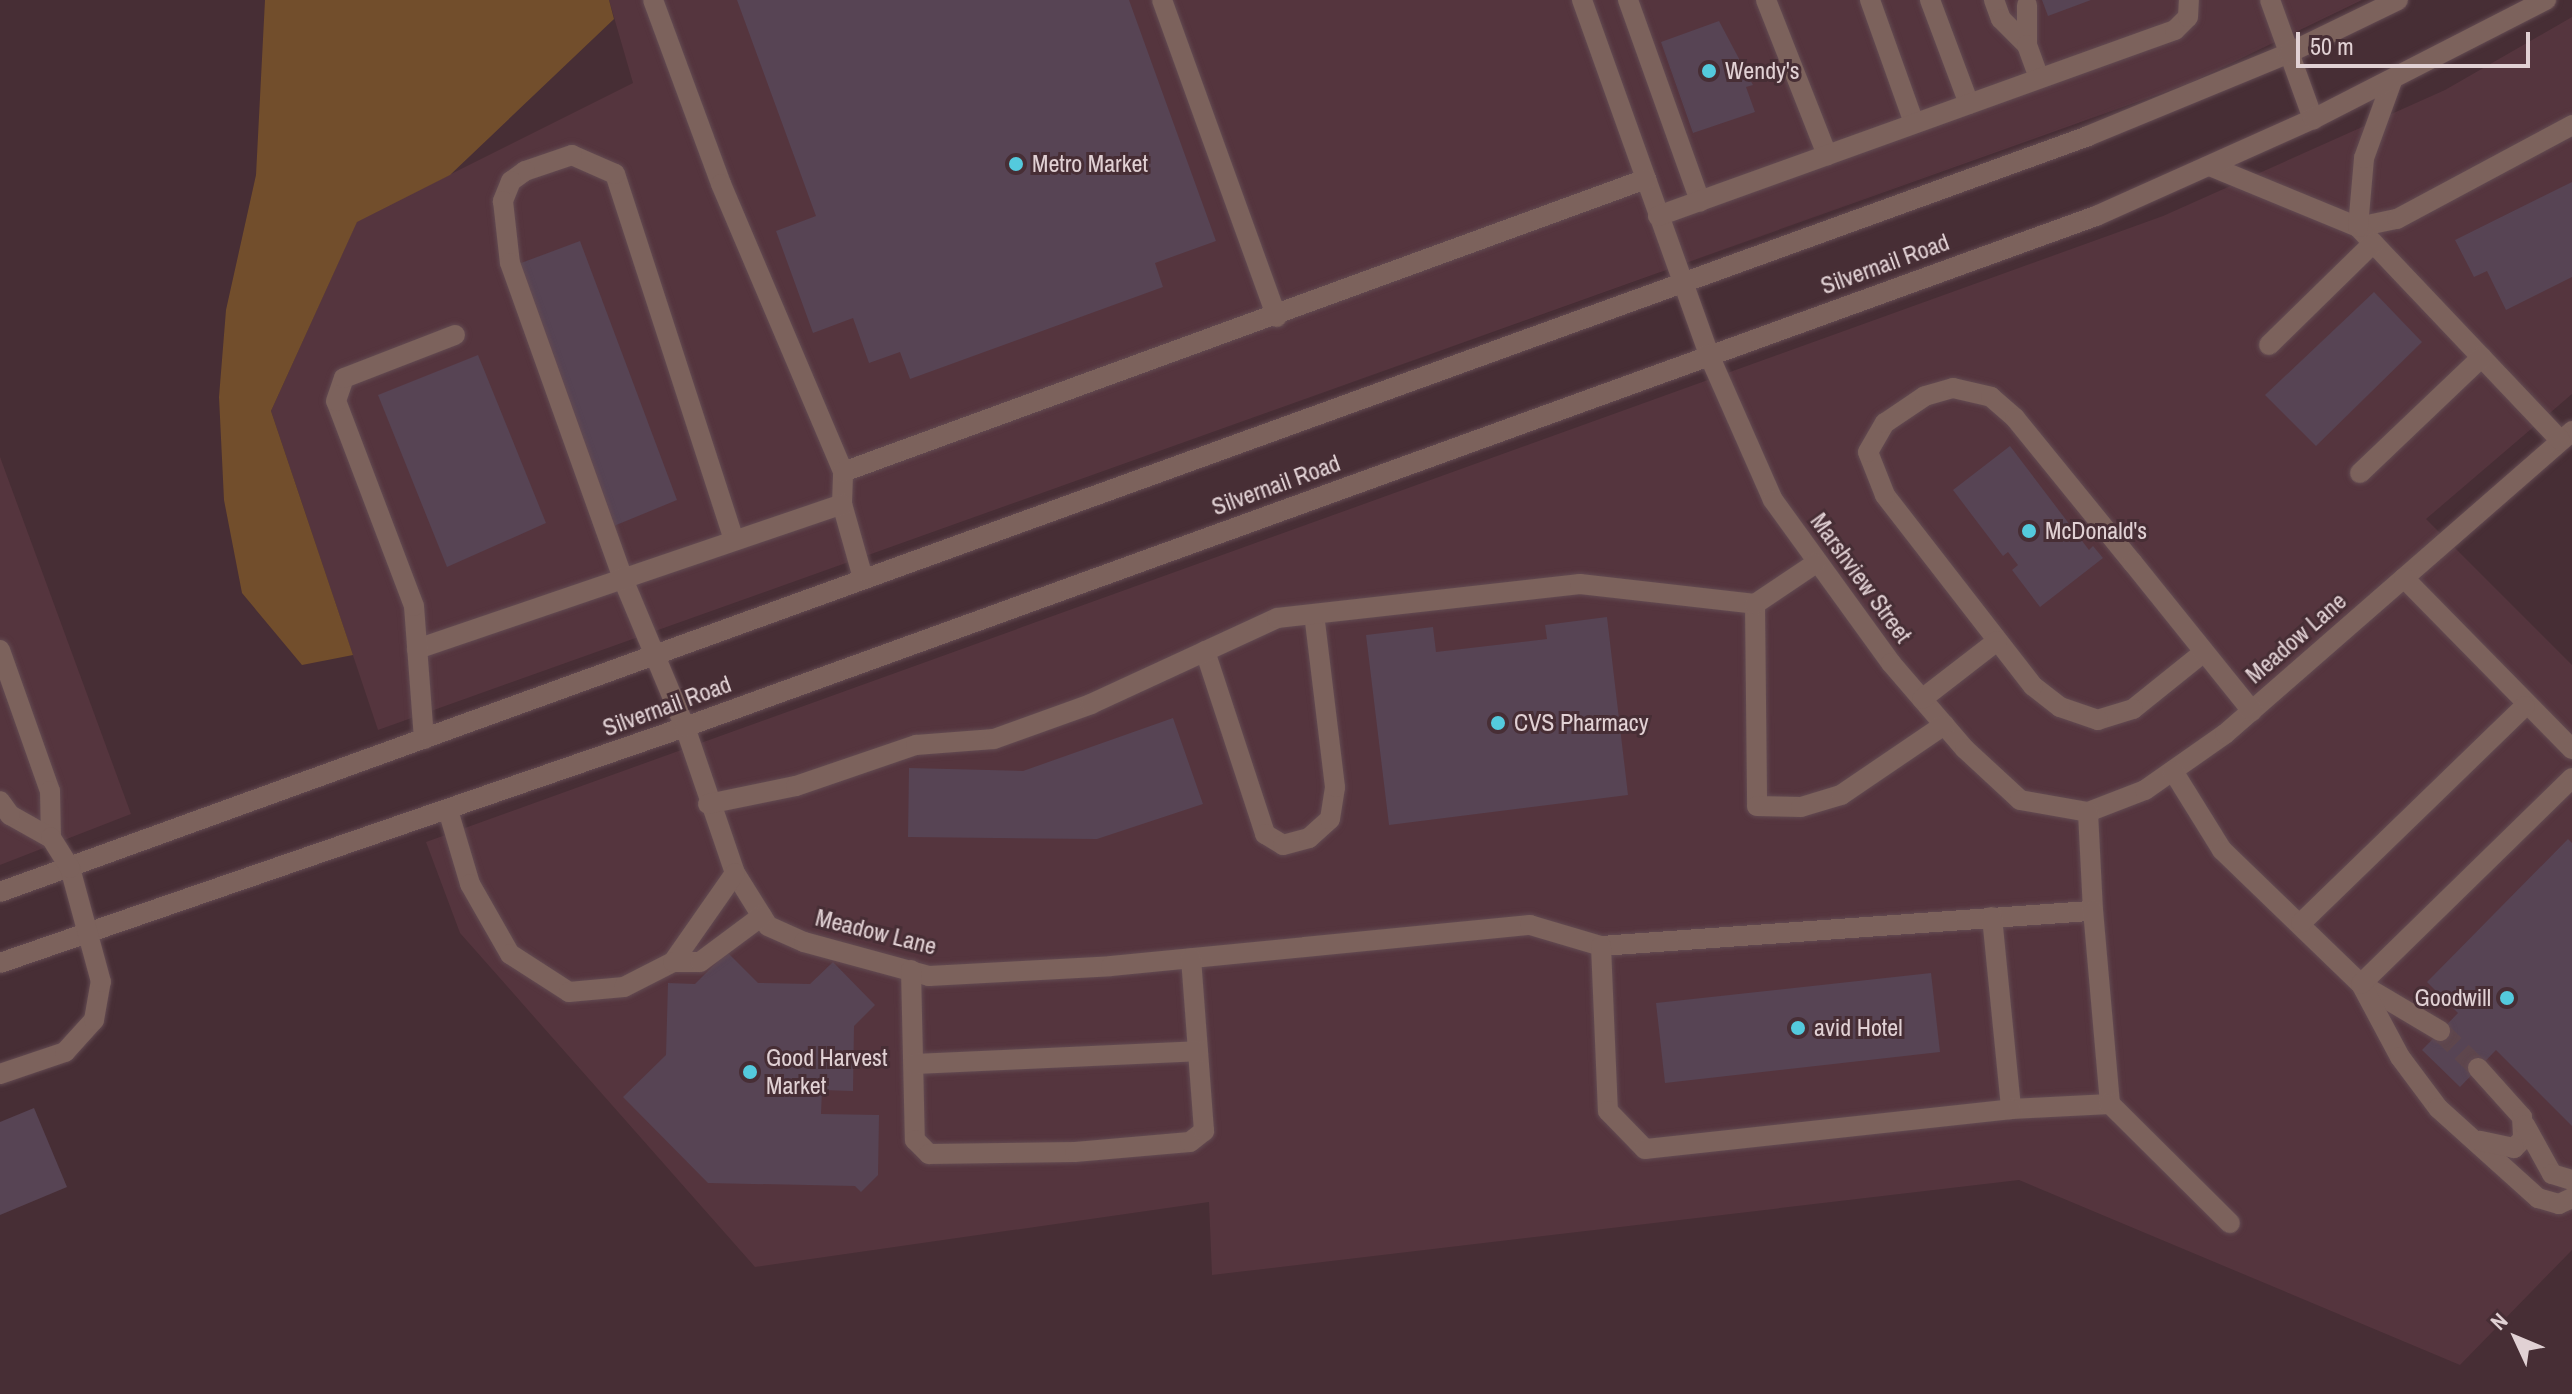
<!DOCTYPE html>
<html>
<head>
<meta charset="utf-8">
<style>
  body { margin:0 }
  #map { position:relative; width:2572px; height:1394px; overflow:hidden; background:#472e35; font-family:"Archivo Narrow",sans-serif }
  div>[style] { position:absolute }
  .built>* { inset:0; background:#55353e }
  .green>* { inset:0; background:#724e2c }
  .building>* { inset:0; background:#574454 }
  .minor-tunnel>* { height:20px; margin-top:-10px; transform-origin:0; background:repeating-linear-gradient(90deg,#5e464d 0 20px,transparent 0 30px) }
  .roads { filter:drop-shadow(0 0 2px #634b52) drop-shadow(0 0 2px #634b52) }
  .minor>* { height:20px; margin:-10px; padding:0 10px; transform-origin:10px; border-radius:10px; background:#7c625c }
  .dots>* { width:22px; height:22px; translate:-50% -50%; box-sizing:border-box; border:4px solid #472e35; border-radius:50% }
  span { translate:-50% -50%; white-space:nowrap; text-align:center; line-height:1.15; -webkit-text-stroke:6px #472e35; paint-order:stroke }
  .poi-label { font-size:24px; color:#e1d1d4 }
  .left { translate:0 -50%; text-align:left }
  .right { translate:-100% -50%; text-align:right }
  .street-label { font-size:24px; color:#e1d1d4 }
  .north { position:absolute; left:2476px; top:1298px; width:80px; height:80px; -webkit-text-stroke:6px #472e35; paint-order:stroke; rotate:314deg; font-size:22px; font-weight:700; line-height:32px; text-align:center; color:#e1d1d4 }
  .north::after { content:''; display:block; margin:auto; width:28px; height:36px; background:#e1d1d4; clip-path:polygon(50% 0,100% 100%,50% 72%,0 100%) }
  .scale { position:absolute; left:2296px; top:32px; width:234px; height:36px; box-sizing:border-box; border:4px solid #e1d1d4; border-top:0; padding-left:10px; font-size:24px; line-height:28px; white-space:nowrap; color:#e1d1d4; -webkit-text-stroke:6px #472e35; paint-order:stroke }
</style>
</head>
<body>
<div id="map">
  <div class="built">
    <div style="clip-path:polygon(609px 0,2362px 0,2190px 83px,378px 730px,271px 411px,357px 221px,633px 83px)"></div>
    <div style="clip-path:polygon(2572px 17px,2572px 394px,2426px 519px,2572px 665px,2572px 1250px,2460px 1365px,2019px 1180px,1212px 1275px,1209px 1202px,755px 1267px,460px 933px,426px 842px,2163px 216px,2445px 90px)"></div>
    <div style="clip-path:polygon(0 457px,131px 814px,0 865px)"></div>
  </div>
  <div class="green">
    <div style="clip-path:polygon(265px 0,609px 0,614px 19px,450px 175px,357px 222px,271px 411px,353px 655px,302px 665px,242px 593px,224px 500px,219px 397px,226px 310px,256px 175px)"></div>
  </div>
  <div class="building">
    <div style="clip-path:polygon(737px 0,1129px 0,1216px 241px,1155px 263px,1163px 287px,910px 379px,900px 352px,869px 363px,853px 318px,813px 333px,776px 231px,816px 216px)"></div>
    <div style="clip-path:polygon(2042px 0,2091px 0,2048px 16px)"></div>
    <div style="clip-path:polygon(1719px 21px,1753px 85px,1746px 87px,1755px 112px,1693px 133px,1661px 42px)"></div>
    <div style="clip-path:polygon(2572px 182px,2572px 277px,2506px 310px,2487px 271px,2474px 277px,2455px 240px)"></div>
    <div style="clip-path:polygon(580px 241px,677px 500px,609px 528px,513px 266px)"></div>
    <div style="clip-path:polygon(2374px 292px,2422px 342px,2316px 446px,2265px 395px)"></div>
    <div style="clip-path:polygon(478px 355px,546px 523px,447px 567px,378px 395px)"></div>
    <div style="clip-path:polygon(2010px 446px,2089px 550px,2093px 546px,2103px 558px,2040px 607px,2012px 570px,2018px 565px,2008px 552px,2003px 556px,1953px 490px)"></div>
    <div style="clip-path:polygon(1607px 617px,1628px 795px,1389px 825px,1366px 635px,1433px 627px,1436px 652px,1547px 639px,1545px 625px)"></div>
    <div style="clip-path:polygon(1173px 718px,1203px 804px,1097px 839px,908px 837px,909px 768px,1023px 771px)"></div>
    <div style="clip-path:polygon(2568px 839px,2572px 843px,2572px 1126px,2496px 1050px,2460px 1087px,2422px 1050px,2458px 1013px,2427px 982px)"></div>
    <div style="clip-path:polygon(727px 952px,758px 983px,810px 984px,833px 962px,875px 1005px,854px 1026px,853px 1091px,822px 1090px,821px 1114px,879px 1115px,878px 1175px,861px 1192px,855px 1186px,708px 1183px,623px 1097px,666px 1055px,668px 983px,695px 984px)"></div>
    <div style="clip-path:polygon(1931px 973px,1940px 1052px,1665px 1083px,1656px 1003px)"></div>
    <div style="clip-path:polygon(34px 1108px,67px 1187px,0 1215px,0 1122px)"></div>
  </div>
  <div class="minor-tunnel">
    <div style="left:2440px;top:1031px;width:53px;rotate:44.2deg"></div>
  </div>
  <div class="roads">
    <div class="minor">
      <div style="left:653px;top:0;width:196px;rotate:69.7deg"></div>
      <div style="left:721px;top:184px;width:313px;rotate:67deg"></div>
      <div style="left:1162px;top:0;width:337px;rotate:70.1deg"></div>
      <div style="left:1582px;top:0;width:377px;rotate:70.3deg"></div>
      <div style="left:1709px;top:355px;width:158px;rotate:66.2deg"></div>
      <div style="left:1773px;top:500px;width:201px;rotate:54.1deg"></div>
      <div style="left:1891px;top:663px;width:113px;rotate:49.3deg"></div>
      <div style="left:1965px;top:749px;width:75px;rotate:42.8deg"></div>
      <div style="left:2020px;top:800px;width:69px;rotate:10deg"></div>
      <div style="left:2088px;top:812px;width:61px;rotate:-21.1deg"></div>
      <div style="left:2145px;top:790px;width:98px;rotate:-35deg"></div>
      <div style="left:2225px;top:734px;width:461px;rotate:-41.1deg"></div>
      <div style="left:1628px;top:0;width:214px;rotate:70.3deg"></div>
      <div style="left:1766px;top:0;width:167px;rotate:68.5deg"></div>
      <div style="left:1870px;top:0;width:131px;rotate:70.3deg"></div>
      <div style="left:1930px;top:0;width:111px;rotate:69.4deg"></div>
      <div style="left:1994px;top:0;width:20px;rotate:70deg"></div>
      <div style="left:2001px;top:19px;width:37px;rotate:45deg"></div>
      <div style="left:2270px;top:0;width:127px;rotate:70.1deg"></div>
      <div style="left:2027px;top:5px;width:40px;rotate:90deg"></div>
      <div style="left:2027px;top:45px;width:35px;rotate:70deg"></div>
      <div style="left:2210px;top:166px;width:160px;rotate:22.4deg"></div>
      <div style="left:2358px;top:227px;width:294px;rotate:46.5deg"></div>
      <div style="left:1658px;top:216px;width:549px;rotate:-19.79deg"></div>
      <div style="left:2175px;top:30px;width:18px;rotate:-45deg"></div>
      <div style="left:2188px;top:17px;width:17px;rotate:-87deg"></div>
      <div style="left:2358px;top:227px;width:40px;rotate:-12deg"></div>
      <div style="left:2397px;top:219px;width:199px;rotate:-28.2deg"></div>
      <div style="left:2358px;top:227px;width:69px;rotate:-85deg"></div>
      <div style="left:2364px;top:158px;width:82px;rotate:-70deg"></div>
      <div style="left:2269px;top:345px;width:146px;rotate:-44.4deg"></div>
      <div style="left:2360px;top:473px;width:168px;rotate:-43.6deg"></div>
      <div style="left:734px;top:540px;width:385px;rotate:-108deg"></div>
      <div style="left:615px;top:174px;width:47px;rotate:-156.2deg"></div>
      <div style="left:572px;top:155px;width:50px;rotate:161.2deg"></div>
      <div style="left:525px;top:171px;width:17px;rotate:144deg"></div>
      <div style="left:511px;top:181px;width:22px;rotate:112deg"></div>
      <div style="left:503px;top:201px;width:62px;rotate:83.6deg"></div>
      <div style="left:510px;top:263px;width:336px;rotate:70.3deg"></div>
      <div style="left:623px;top:579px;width:160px;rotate:67.3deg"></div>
      <div style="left:685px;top:727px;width:154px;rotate:71.1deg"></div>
      <div style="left:735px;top:873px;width:62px;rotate:58.1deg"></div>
      <div style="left:768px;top:926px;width:39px;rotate:24deg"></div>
      <div style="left:804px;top:942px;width:130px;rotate:15.2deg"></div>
      <div style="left:929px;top:976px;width:182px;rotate:-3.1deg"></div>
      <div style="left:1111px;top:966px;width:421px;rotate:-5.6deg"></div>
      <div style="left:1530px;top:925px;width:74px;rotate:16.5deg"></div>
      <div style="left:1601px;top:946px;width:493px;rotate:-4.1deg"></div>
      <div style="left:2093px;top:911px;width:99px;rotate:-92.9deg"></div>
      <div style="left:863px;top:578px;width:77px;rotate:-105.8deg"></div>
      <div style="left:842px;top:504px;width:32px;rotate:-88deg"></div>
      <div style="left:843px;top:472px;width:855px;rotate:-20.05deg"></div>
      <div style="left:2404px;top:578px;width:240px;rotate:45.5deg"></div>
      <div style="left:1755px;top:604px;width:202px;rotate:89.4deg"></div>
      <div style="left:1757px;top:806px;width:44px;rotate:1.3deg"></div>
      <div style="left:1801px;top:807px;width:42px;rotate:-16.7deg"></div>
      <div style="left:1841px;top:795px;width:125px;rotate:-34.2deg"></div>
      <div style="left:417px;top:649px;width:449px;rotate:-18.8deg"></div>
      <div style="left:0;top:650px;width:150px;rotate:70.5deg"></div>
      <div style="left:50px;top:791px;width:47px;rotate:88.8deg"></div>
      <div style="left:51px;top:838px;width:47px;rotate:-150.7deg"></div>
      <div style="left:10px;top:815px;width:17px;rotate:-126deg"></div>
      <div style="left:1205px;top:651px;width:193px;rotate:71.8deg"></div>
      <div style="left:1265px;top:834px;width:21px;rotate:31deg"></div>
      <div style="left:1283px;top:845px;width:27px;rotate:-15deg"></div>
      <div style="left:1309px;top:838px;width:28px;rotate:-42deg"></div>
      <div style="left:1330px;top:819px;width:32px;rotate:-81deg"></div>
      <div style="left:1335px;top:787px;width:174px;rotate:-96.9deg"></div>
      <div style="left:2204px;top:652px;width:91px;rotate:141.2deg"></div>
      <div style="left:2133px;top:709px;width:37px;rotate:163deg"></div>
      <div style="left:2098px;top:720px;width:40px;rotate:-161.1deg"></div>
      <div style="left:2060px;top:707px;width:34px;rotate:-142deg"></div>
      <div style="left:2033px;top:686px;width:242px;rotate:-127.8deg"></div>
      <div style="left:1885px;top:495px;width:46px;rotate:-111.6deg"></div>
      <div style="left:1868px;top:452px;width:34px;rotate:-60deg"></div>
      <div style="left:1885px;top:423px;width:48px;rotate:-34deg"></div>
      <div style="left:1925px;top:396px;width:29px;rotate:-16deg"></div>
      <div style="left:1953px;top:388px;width:39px;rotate:13deg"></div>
      <div style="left:1991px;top:397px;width:32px;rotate:41deg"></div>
      <div style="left:2015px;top:418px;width:187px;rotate:50.9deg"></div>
      <div style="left:2133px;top:563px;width:190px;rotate:51.2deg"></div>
      <div style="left:1922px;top:699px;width:95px;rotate:-37.7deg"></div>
      <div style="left:424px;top:739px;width:133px;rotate:-94.3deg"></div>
      <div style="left:414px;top:606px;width:219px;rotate:-110.8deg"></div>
      <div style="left:336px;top:401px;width:24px;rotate:-71deg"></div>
      <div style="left:344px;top:378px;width:119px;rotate:-21.2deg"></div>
      <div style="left:2173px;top:771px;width:93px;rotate:58.2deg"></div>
      <div style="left:2222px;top:850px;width:193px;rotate:44deg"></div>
      <div style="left:2361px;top:984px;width:92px;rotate:30.7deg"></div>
      <div style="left:708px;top:804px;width:90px;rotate:-11.6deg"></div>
      <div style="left:796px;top:786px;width:127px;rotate:-18.9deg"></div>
      <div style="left:916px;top:745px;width:78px;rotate:-4.4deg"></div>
      <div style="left:994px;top:739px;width:103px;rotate:-19.8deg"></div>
      <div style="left:1091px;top:704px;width:205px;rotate:-24.8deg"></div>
      <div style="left:1277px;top:618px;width:305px;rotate:-6.4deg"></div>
      <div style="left:1580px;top:584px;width:176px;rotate:6.5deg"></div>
      <div style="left:1755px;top:604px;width:73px;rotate:-33.9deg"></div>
      <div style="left:448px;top:810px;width:77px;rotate:73.4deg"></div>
      <div style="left:470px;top:884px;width:81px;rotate:60.3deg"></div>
      <div style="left:510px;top:954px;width:70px;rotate:32.8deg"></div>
      <div style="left:569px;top:992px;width:55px;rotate:-5.2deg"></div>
      <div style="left:624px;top:987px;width:55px;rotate:-27deg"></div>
      <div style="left:673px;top:962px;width:108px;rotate:-55.1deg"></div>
      <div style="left:0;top:892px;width:2221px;rotate:-19.9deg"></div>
      <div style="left:2088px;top:136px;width:217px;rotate:-22.4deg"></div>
      <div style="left:2289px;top:53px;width:121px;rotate:-25.9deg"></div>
      <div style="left:1992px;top:917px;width:193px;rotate:84.3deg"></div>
      <div style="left:2011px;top:1109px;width:99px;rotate:-2.9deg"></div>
      <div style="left:2110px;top:1104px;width:194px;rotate:-95deg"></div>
      <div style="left:2301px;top:923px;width:312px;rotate:-44.1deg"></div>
      <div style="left:1601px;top:946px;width:165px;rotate:87.6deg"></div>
      <div style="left:1608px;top:1111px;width:53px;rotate:45.8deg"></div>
      <div style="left:1645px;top:1149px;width:368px;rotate:-6.2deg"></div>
      <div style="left:673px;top:962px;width:27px"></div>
      <div style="left:700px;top:962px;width:77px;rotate:-36.6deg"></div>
      <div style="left:0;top:963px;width:725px;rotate:-19.01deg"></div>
      <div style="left:685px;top:727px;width:1501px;rotate:-19.91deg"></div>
      <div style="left:2096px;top:216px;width:238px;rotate:-24.1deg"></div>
      <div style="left:2313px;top:119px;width:262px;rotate:-27.1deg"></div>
      <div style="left:911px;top:970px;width:170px;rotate:88.7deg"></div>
      <div style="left:915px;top:1140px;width:20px;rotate:45deg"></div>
      <div style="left:929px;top:1154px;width:146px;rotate:-0.8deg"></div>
      <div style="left:1075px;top:1152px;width:115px;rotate:-5deg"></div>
      <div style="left:1190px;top:1142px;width:18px;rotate:-38deg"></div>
      <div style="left:1204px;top:1131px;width:173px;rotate:-94.3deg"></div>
      <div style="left:2361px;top:984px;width:83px;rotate:61.9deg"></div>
      <div style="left:2400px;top:1057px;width:64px;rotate:53.3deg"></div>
      <div style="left:2438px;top:1108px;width:135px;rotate:42deg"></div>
      <div style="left:2538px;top:1198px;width:22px;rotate:16deg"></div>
      <div style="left:2559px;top:1204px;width:14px;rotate:-25deg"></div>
      <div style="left:2361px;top:984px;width:295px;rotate:-44.3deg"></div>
      <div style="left:914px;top:1064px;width:284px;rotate:-2.6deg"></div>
      <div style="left:2478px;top:1068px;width:66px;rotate:48.1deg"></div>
      <div style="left:2522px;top:1117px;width:22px;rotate:87deg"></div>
      <div style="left:2523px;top:1139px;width:13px;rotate:135deg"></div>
      <div style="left:2514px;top:1148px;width:35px;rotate:-168deg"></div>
      <div style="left:0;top:1074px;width:69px;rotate:-18.7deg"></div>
      <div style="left:65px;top:1052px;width:43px;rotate:-47.8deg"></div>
      <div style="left:94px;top:1020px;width:39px;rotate:-80deg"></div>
      <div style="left:101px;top:982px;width:118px;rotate:-105.2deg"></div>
      <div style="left:70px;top:868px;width:36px;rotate:-122deg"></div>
      <div style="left:2110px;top:1104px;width:169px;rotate:44.8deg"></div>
      <div style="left:2525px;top:1125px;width:56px;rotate:61.1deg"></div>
      <div style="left:2552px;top:1174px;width:21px;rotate:17deg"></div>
    </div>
  </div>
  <div class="dots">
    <div style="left:1709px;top:71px;background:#54cadd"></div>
    <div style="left:1016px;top:164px;background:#54cadd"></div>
    <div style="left:2029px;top:531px;background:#54cadd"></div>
    <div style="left:1498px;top:723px;background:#54cadd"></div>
    <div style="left:2507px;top:998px;background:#54cadd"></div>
    <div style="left:1798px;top:1028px;background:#54cadd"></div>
    <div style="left:750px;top:1072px;background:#54cadd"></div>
  </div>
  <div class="poi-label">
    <span class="left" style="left:1725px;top:71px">Wendy's</span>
    <span class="left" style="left:1032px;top:164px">Metro Market</span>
    <span class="left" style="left:2045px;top:531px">McDonald's</span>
    <span class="left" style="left:1514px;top:723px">CVS Pharmacy</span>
    <span class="right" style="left:2491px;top:998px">Goodwill</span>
    <span class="left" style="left:1814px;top:1028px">avid Hotel</span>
    <span class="left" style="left:766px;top:1072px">Good Harvest<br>Market</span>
  </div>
  <div class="street-label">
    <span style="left:1885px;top:264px;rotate:-20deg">Silvernail Road</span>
    <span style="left:1276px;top:485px;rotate:-20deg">Silvernail Road</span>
    <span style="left:1861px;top:578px;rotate:54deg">Marshview Street</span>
    <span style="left:2296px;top:638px;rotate:-41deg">Meadow Lane</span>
    <span style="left:667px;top:706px;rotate:-20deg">Silvernail Road</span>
    <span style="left:876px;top:932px;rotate:14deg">Meadow Lane</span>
  </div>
  <div class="north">N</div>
  <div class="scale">50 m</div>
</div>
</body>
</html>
